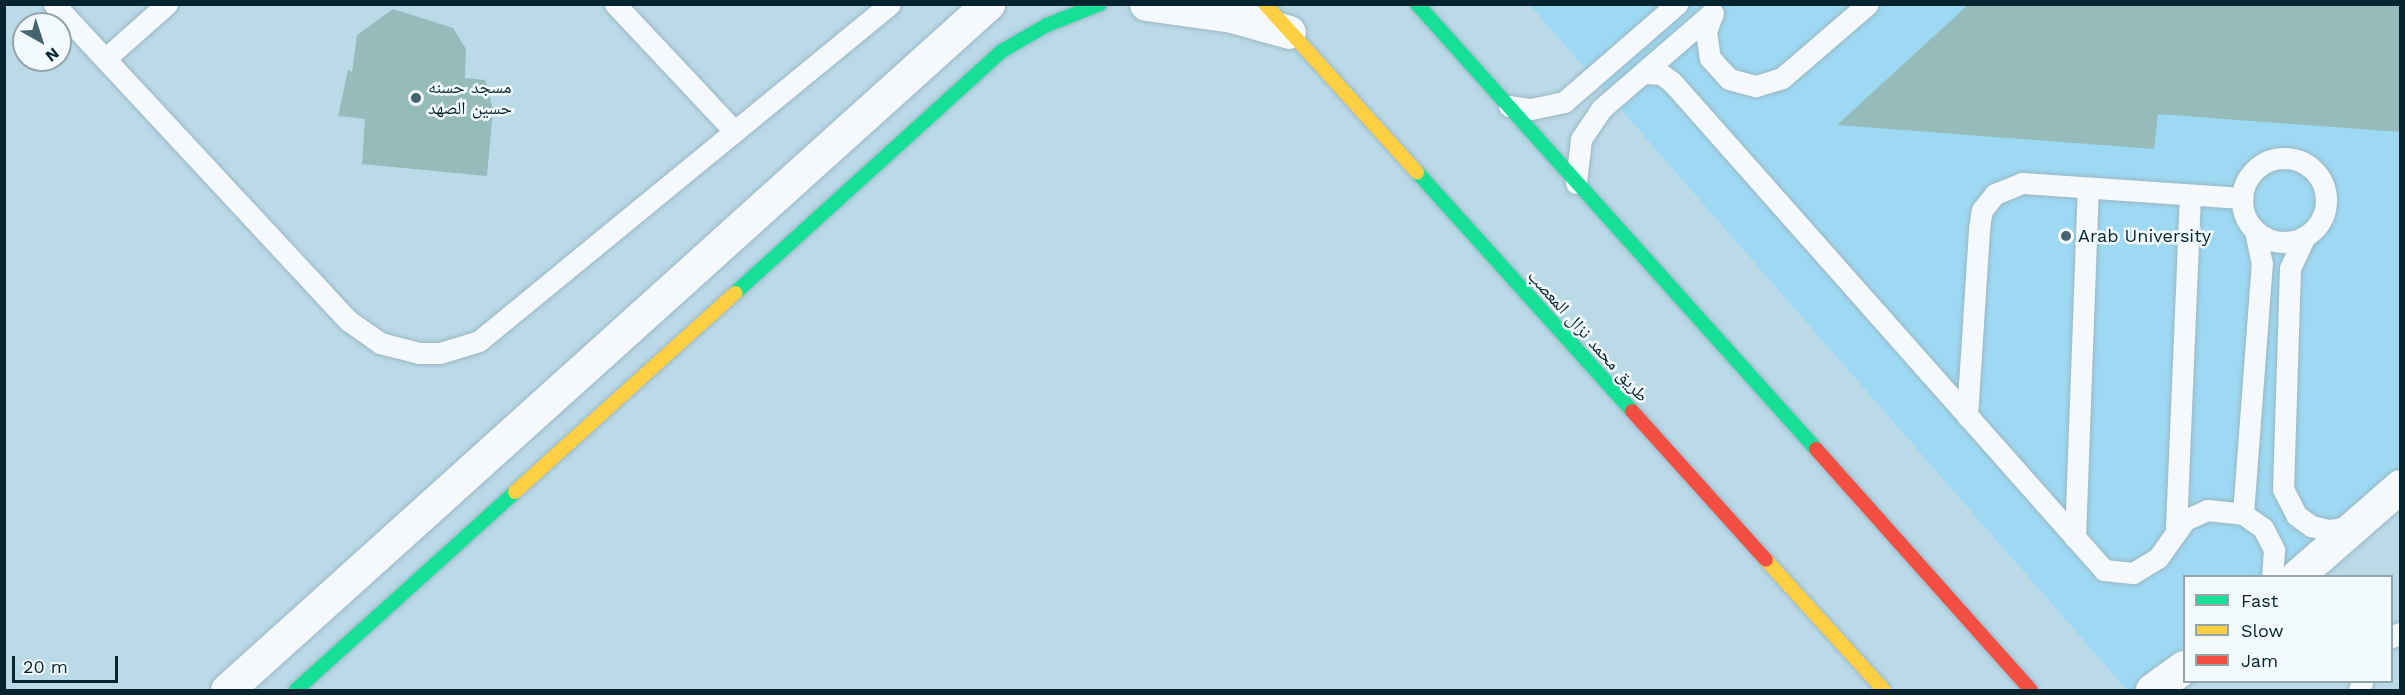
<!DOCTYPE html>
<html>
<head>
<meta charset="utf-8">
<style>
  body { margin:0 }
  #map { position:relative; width:2405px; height:695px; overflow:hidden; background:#bbdae8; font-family:"Work Sans","Noto Naskh Arabic",sans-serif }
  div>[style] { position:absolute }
  .built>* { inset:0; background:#9ed9f3 }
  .building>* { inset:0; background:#95bcba }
  .roads { filter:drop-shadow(0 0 2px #9ab7c3) drop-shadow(0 0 2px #9ab7c3) }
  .lane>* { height:21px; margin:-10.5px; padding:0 10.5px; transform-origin:10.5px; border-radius:10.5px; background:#f5f9fc }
  .lane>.ring { margin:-10.5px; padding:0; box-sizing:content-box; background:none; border:21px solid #f5f9fc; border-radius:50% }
  .street>* { height:33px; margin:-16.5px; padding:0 16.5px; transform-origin:16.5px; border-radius:16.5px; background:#f5f9fc }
  .fast>* { height:14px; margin:-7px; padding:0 7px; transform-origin:7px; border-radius:7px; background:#16e098 }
  .slow>* { height:14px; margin:-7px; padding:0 7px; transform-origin:7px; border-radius:7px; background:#ffcf43 }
  .jam>* { height:14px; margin:-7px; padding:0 7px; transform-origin:7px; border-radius:7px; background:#f24e42 }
  .dots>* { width:16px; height:16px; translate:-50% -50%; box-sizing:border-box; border:3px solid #f3fafd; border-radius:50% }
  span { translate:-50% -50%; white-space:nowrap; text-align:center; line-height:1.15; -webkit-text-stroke:5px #f3fafd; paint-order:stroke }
  .poi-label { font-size:18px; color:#052430 }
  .left { translate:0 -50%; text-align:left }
  .street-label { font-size:18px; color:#052430 }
  .frame { position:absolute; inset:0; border:6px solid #052430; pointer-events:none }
  .legend { position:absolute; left:2183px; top:575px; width:210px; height:108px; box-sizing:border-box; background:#f3fafd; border:2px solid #94a4ab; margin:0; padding:8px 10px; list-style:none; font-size:18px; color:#052430 }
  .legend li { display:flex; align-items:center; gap:12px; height:30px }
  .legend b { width:30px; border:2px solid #94a4ab }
  .north { position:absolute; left:12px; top:12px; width:60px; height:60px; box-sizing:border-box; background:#f3fafd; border:2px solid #94a4ab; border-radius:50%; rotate:141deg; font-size:16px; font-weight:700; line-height:24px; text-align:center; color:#052430 }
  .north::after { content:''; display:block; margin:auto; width:21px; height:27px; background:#456470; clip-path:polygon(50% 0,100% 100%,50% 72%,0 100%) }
  .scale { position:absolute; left:12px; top:656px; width:106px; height:27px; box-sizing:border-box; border:3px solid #052430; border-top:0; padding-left:8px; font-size:18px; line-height:21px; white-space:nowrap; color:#052430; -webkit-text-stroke:4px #f3fafd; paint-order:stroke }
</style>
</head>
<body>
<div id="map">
  <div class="built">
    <div style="clip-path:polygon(1530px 5px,2400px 5px,2400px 467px,2274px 576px,2184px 576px,2184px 654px,2143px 690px,2127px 690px)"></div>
  </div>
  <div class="building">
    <div style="clip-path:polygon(1969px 4px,2400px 4px,2400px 132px,2158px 114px,2154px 149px,1837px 125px)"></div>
    <div style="clip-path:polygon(393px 9px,453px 28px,466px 49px,465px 78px,485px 80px,493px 109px,487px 176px,362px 164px,365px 119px,338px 116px,348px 70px,352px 72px,357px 35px)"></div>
  </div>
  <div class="roads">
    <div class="lane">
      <div style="left:54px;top:4px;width:433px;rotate:47.1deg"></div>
      <div style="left:349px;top:321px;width:38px;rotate:35deg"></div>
      <div style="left:380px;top:343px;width:40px;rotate:14.4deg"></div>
      <div style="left:419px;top:353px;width:21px"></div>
      <div style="left:440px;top:353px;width:41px;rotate:-17.1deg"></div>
      <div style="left:479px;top:341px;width:531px;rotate:-39.35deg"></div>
      <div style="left:615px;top:4px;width:175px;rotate:46.8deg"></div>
      <div style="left:1713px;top:13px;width:19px;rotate:111deg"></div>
      <div style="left:1706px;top:31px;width:27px;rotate:82deg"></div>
      <div style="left:1710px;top:58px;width:28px;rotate:48deg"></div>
      <div style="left:1729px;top:79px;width:28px;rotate:15deg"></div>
      <div style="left:1756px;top:86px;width:27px;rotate:-17deg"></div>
      <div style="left:1782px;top:78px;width:113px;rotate:-40.7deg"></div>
      <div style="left:105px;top:59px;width:83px;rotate:-41.6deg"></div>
      <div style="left:1643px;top:73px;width:18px;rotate:3deg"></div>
      <div style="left:1661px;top:74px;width:14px;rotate:36deg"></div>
      <div style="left:1672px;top:82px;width:652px;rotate:48.48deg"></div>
      <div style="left:2104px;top:570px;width:29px;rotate:6deg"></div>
      <div style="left:2133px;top:573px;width:29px;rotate:-31deg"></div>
      <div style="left:2158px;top:558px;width:47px;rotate:-54.6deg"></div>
      <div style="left:2185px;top:520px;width:24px;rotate:-24deg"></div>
      <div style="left:2207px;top:510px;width:36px;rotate:6deg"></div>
      <div style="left:2243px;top:514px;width:24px;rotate:35deg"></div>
      <div style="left:2263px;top:528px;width:25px;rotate:63deg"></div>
      <div style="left:2274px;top:550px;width:26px;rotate:94deg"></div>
      <div style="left:1509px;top:106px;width:22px;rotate:8deg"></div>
      <div style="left:1531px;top:109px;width:34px;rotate:-12deg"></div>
      <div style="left:1564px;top:102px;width:150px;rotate:-40.9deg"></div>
      <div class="ring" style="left:2242px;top:158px;width:63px;height:63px"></div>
      <div style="left:1576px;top:183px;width:44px;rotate:-83.5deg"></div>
      <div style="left:1581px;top:139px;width:36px;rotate:-56deg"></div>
      <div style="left:1601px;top:109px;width:147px;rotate:-40.9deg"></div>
      <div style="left:2305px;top:236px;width:35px;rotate:115deg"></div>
      <div style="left:2290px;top:268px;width:221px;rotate:91.8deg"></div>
      <div style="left:2283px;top:489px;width:29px;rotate:63deg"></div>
      <div style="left:2296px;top:515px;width:19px;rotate:36deg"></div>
      <div style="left:2311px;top:526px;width:18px;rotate:13deg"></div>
      <div style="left:2329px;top:530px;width:25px;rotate:-9deg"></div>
      <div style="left:1967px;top:416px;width:188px;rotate:-86.3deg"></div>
      <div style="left:1979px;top:228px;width:18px;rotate:-81deg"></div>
      <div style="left:1982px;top:210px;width:21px;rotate:-51deg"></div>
      <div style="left:1995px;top:194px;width:29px;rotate:-22deg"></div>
      <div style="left:2022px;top:183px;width:221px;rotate:3.9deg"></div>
      <div style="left:2243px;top:514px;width:251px;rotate:-85.7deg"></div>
      <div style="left:2262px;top:264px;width:35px;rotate:-102deg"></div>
      <div style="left:2176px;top:528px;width:333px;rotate:-87.6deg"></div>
      <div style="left:2075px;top:538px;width:350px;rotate:-87.9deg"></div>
      <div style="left:2392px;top:637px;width:9px;rotate:-27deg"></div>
      <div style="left:2359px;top:690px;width:9px;rotate:-69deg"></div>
    </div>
    <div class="street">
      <div style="left:1146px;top:4px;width:87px;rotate:7.9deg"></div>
      <div style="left:1232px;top:16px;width:59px;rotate:15.7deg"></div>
      <div style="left:2297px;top:576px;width:137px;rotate:-41.1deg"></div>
      <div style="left:227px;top:690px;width:1025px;rotate:-42.03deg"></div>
      <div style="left:2152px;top:690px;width:39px;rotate:-36deg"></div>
    </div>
    <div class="fast">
      <div style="left:1417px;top:4px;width:598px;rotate:48.12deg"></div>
      <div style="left:1417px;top:172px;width:321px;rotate:48deg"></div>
      <div style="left:735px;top:293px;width:360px;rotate:-42.2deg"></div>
      <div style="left:1002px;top:51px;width:52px;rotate:-30deg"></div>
      <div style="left:1047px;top:25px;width:57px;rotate:-21.6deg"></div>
      <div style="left:296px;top:690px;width:295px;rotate:-42.1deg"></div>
    </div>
    <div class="slow">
      <div style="left:1265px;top:4px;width:227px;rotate:47.9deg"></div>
      <div style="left:515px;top:492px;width:297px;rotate:-42.1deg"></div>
      <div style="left:1766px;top:560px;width:176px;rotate:47.8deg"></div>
    </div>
    <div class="jam">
      <div style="left:1632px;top:411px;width:200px;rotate:48deg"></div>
      <div style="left:1816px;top:449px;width:323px;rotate:48.3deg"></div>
    </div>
  </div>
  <div class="dots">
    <div style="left:416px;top:98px;background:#456470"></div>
    <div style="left:2066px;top:236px;background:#456470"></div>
  </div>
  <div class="poi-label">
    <span class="left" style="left:428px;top:98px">مسجد حسنه<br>حسين الصهد</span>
    <span class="left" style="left:2078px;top:236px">Arab University</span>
  </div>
  <div class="street-label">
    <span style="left:1588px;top:336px;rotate:48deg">طريق محمد نزال المعصب</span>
  </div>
  <div class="frame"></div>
  <ul class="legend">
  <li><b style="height:8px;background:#16e098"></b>Fast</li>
  <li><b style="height:8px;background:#ffcf43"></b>Slow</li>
  <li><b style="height:8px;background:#f24e42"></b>Jam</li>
  </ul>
  <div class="north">N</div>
  <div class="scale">20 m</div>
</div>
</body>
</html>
